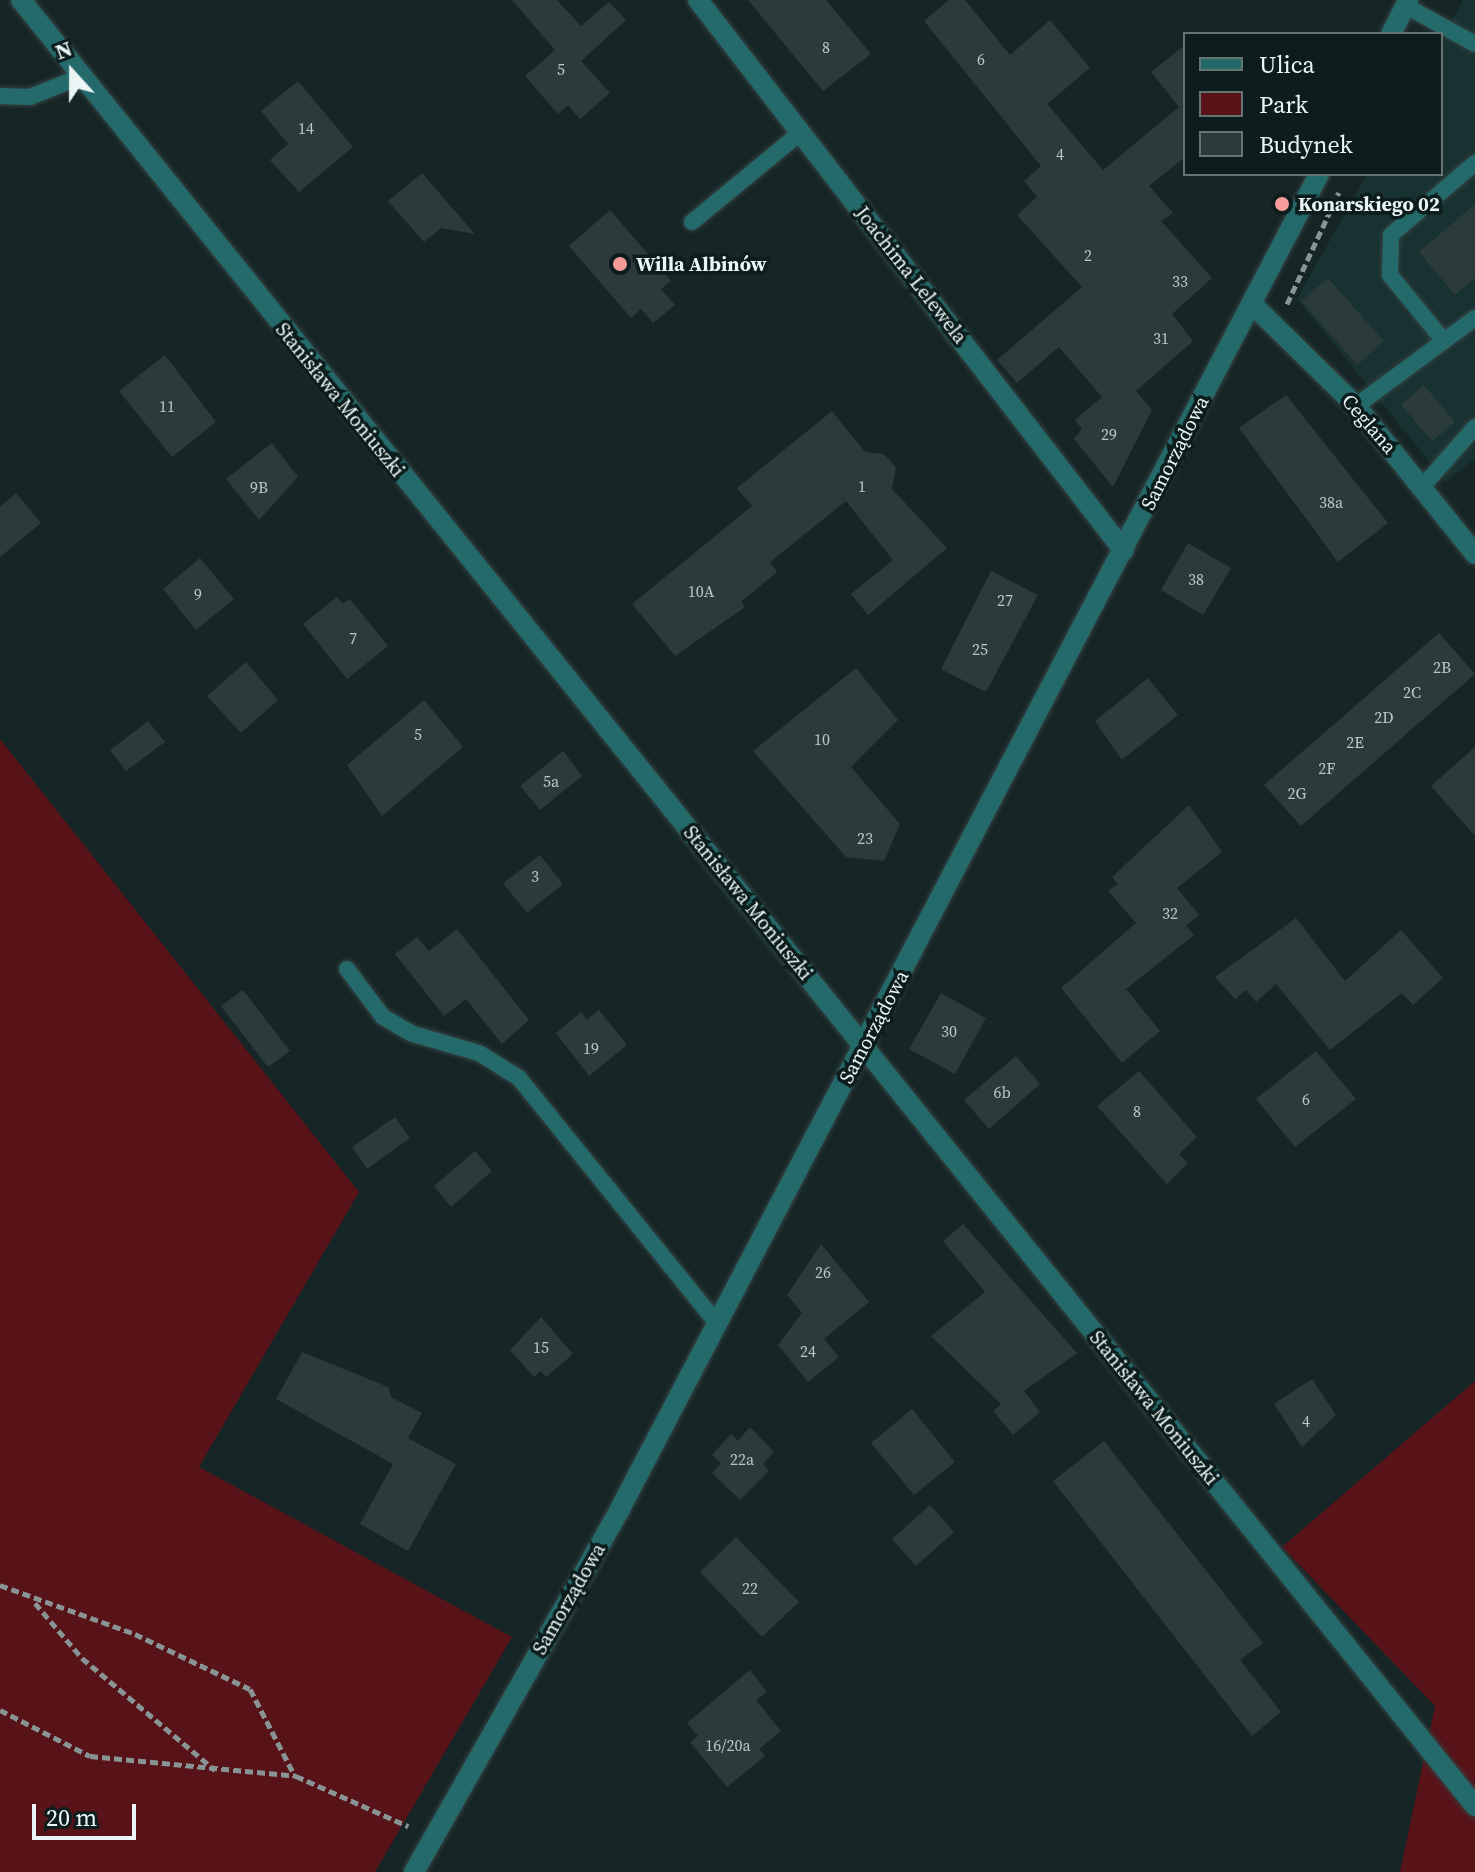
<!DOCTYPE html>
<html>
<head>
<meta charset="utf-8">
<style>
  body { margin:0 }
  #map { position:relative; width:1475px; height:1872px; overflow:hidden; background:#162525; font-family:"Source Serif 4",serif }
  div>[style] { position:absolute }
  .built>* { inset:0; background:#183131 }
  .green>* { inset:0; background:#581319 }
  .building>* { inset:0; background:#2b3b3b }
  .path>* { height:5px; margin-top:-2.5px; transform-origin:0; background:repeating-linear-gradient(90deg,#899595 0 8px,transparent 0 12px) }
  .roads { filter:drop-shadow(0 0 2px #344242) drop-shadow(0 0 2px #344242) }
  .service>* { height:16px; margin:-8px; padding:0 8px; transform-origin:8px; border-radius:8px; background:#256a6b }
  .minor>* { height:20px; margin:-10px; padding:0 10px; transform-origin:10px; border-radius:10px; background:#256a6b }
  .tertiary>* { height:20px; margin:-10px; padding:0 10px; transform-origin:10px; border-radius:10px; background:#256a6b }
  .dots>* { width:22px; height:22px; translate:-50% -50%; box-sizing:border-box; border:4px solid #0d1c1c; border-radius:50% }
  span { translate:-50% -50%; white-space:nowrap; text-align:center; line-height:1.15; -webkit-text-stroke:7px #0d1c1c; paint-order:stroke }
  .number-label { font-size:16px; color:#bbc6c6 }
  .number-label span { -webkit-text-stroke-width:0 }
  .poi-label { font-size:20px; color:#ebf5f5; font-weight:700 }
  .left { translate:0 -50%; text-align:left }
  .street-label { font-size:20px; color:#ebf5f5 }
  .legend { position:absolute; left:1183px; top:32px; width:260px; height:144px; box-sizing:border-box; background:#0d1c1c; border:2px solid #667373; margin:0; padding:10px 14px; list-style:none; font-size:24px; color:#ebf5f5 }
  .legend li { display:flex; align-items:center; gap:16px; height:40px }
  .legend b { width:40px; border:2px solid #667373 }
  .north { position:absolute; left:32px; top:32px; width:80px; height:80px; -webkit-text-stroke:6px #0d1c1c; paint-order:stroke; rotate:339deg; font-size:22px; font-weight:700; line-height:32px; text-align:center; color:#ebf5f5 }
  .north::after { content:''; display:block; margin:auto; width:28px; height:36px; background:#ebf5f5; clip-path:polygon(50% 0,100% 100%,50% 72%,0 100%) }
  .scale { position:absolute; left:32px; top:1804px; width:104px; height:36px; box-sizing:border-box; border:4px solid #ebf5f5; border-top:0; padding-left:10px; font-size:24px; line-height:28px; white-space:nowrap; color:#ebf5f5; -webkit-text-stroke:6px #0d1c1c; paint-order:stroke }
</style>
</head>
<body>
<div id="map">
  <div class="built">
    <div style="clip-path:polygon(1463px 0,1475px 0,1475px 458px,1446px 482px,1297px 299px,1367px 174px,1441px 174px,1441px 40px)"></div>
  </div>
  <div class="green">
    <div style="clip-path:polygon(0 739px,359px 1192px,199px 1467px,512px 1637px,375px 1872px,0 1872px)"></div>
    <div style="clip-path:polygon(1475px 1381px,1475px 1872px,1400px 1872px,1435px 1706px,1282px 1547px)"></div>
  </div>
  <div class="building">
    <div style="clip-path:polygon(512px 0,557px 0,581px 26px,609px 2px,626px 20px,581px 61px,610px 93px,580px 119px,568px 105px,558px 114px,525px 76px,555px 50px)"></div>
    <div style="clip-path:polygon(748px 0,826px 0,871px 54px,823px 91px)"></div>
    <div style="clip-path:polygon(949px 0,965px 0,1010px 55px,1050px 20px,1090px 68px,1047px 104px,1103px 170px,1179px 107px,1151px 72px,1185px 45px,1185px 157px,1149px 186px,1173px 213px,1161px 221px,1212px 278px,1172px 314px,1193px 341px,1136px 391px,1152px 410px,1113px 487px,1074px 439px,1082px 429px,1075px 420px,1102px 397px,1059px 347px,1017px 383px,997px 360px,1082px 287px,1017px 215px,1037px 197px,1024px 181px,1041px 166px,924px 21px)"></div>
    <div style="clip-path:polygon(298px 81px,353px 147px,299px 192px,270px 160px,288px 144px,261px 111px)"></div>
    <div style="clip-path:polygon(422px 173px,475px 234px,441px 228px,424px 242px,388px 201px)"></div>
    <div style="clip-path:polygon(1475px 204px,1475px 278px,1455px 295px,1419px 252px)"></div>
    <div style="clip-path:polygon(610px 210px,671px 281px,661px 289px,675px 305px,653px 323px,641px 309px,631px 318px,569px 246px)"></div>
    <div style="clip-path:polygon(1328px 278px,1384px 341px,1357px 365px,1301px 301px)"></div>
    <div style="clip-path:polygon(165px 355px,216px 422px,172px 457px,119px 391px)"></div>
    <div style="clip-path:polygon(1424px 385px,1455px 422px,1432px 441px,1401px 405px)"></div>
    <div style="clip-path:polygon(1286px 395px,1388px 523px,1338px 562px,1239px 428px)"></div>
    <div style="clip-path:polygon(832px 411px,865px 452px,884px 454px,896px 468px,892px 489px,947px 548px,868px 615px,851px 594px,893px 560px,846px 501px,770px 562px,777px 572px,741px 602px,745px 607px,675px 656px,632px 604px,752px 506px,737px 488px)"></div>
    <div style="clip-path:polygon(272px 443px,298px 477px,259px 520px,226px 479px)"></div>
    <div style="clip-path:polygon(16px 493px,41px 523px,0 557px,0 507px)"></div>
    <div style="clip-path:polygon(1188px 543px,1231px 568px,1203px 615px,1161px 590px)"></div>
    <div style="clip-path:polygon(200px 558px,234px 599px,196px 630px,163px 589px)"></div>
    <div style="clip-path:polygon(991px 571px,1038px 595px,986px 692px,941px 669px)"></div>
    <div style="clip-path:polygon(337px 597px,343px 604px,350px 599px,388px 646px,347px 679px,303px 624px)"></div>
    <div style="clip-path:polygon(1439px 633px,1475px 674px,1301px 826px,1264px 785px)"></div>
    <div style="clip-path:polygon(246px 662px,278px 700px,241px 733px,207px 696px)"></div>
    <div style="clip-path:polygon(856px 668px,898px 720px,851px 767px,900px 824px,884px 861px,846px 857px,753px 751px)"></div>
    <div style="clip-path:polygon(1148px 678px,1178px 715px,1122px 760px,1095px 721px)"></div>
    <div style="clip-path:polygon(424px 700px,463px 747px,382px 816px,347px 765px)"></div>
    <div style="clip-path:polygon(148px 721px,165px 742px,126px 771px,110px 750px)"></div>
    <div style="clip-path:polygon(1475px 747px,1475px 836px,1431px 786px)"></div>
    <div style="clip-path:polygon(563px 751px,582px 776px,540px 810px,520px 786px)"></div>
    <div style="clip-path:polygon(1189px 805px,1222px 852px,1177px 888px,1199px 915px,1186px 926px,1194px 935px,1126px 989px,1160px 1031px,1122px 1063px,1061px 988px,1136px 923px,1108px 891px,1118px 884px,1112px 877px)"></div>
    <div style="clip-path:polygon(540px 855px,563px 884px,527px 913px,503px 883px)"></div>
    <div style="clip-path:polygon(1296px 918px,1345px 981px,1401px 930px,1443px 978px,1413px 1005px,1402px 993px,1330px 1050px,1276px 984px,1256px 1002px,1246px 990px,1235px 999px,1215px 977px)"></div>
    <div style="clip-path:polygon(457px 929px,529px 1020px,502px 1044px,466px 999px,444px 1016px,395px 954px,417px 937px,429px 951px)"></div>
    <div style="clip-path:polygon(243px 990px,290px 1051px,268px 1067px,221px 1006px)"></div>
    <div style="clip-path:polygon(941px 993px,986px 1018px,955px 1074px,909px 1049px)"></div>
    <div style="clip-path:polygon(599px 1010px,627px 1045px,589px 1076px,556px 1033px,581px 1012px,587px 1020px)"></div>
    <div style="clip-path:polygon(1316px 1051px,1356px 1099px,1295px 1147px,1256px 1099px)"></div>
    <div style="clip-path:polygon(1016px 1056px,1040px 1084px,989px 1129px,964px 1100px)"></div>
    <div style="clip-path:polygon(1139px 1071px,1197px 1137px,1179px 1154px,1188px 1163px,1167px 1184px,1097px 1106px)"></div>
    <div style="clip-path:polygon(395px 1117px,410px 1138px,367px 1169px,352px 1147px)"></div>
    <div style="clip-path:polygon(475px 1151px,492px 1171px,451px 1207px,434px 1186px)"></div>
    <div style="clip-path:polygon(963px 1224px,1077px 1353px,1024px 1391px,1040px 1412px,1013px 1435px,993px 1411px,1001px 1404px,931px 1336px,985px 1292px,943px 1241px)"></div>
    <div style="clip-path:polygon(821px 1244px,869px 1302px,824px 1339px,839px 1357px,808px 1382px,778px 1345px,802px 1313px,787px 1295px)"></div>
    <div style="clip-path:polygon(541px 1317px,573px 1354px,546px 1377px,541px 1371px,534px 1377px,510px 1350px)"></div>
    <div style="clip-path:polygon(302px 1352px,388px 1387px,391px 1397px,422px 1413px,408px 1438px,456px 1464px,408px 1551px,360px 1524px,393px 1464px,276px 1399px)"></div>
    <div style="clip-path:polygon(1312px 1379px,1336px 1415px,1302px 1447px,1274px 1404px)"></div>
    <div style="clip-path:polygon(912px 1409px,955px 1462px,914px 1495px,871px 1443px)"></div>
    <div style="clip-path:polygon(750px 1427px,774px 1452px,763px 1464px,769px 1471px,740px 1500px,712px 1473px,721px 1463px,712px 1455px,731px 1434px,738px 1441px)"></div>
    <div style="clip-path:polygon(1104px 1441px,1263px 1643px,1240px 1660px,1281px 1712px,1252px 1736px,1053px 1481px)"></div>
    <div style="clip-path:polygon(930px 1505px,954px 1532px,916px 1566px,892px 1539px)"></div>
    <div style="clip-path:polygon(736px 1537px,799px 1602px,762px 1637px,700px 1572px)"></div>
    <div style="clip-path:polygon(750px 1670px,767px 1692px,756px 1700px,781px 1731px,759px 1749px,765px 1756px,727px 1787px,690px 1742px,698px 1736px,687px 1723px)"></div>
  </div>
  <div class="path">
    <div style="left:1287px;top:304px;width:123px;rotate:-65.1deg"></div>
    <div style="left:0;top:1585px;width:144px;rotate:19.9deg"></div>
    <div style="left:135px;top:1634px;width:127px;rotate:25.6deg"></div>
    <div style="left:250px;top:1689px;width:98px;rotate:62.7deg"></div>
    <div style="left:35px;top:1603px;width:72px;rotate:49.5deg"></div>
    <div style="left:82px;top:1658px;width:174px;rotate:40.1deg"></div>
    <div style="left:0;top:1710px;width:101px;rotate:27.1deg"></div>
    <div style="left:90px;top:1756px;width:207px;rotate:5.5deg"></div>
    <div style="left:296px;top:1776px;width:123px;rotate:24.1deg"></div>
  </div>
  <div class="roads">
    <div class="service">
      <div style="left:1406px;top:6px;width:79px;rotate:28.8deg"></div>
      <div style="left:0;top:96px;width:30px;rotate:2deg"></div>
      <div style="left:30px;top:97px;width:54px;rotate:-21.8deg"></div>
      <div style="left:692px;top:222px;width:141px;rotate:-39.5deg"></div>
      <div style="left:1443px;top:340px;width:84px;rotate:-129.2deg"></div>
      <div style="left:1390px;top:275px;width:40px;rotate:-88.6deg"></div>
      <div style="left:1391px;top:235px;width:111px;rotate:-40.6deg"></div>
      <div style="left:1356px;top:406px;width:148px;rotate:-36.5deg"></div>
      <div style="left:1422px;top:487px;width:80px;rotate:-48.5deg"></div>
      <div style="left:347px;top:969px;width:60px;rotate:53.1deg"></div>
      <div style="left:383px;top:1017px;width:34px;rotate:30deg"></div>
      <div style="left:413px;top:1034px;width:69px;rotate:16.1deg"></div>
      <div style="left:479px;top:1053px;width:47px;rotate:32deg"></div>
      <div style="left:519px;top:1078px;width:314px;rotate:51.1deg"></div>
    </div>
    <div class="minor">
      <div style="left:21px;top:0;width:2319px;rotate:51.16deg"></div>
      <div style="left:698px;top:0;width:696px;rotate:52.29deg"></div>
      <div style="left:1252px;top:304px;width:146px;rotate:44.4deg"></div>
      <div style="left:1356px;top:406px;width:190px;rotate:51.2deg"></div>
    </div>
    <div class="tertiary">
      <div style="left:1391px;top:34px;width:38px;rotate:-63deg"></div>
      <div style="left:414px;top:1872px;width:417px;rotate:-60.4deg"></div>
      <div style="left:620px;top:1509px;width:1507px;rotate:-62.36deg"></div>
    </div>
  </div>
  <div class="dots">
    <div style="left:1282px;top:204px;background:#f59b99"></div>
    <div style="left:620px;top:264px;background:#f59b99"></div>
  </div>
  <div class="number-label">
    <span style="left:826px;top:47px">8</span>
    <span style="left:981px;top:59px">6</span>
    <span style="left:561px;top:69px">5</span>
    <span style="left:306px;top:128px">14</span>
    <span style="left:1060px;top:154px">4</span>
    <span style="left:1088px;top:255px">2</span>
    <span style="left:1180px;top:281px">33</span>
    <span style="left:1161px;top:338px">31</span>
    <span style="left:167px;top:406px">11</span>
    <span style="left:1109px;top:434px">29</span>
    <span style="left:862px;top:486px">1</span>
    <span style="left:259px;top:487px">9B</span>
    <span style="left:1331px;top:502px">38a</span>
    <span style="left:1196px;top:579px">38</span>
    <span style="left:701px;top:591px">10A</span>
    <span style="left:198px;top:594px">9</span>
    <span style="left:1005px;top:600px">27</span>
    <span style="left:353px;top:638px">7</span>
    <span style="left:980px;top:649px">25</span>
    <span style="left:1442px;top:667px">2B</span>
    <span style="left:1412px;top:692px">2C</span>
    <span style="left:1384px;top:717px">2D</span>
    <span style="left:418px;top:734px">5</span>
    <span style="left:822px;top:739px">10</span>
    <span style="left:1355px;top:742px">2E</span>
    <span style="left:1327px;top:768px">2F</span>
    <span style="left:551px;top:781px">5a</span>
    <span style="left:1297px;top:793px">2G</span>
    <span style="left:865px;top:838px">23</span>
    <span style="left:535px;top:876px">3</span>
    <span style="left:1170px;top:913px">32</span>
    <span style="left:949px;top:1031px">30</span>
    <span style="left:591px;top:1048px">19</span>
    <span style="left:1002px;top:1092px">6b</span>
    <span style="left:1306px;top:1099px">6</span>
    <span style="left:1137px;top:1111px">8</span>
    <span style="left:823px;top:1272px">26</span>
    <span style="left:541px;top:1347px">15</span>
    <span style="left:808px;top:1351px">24</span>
    <span style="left:1306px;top:1421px">4</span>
    <span style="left:742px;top:1459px">22a</span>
    <span style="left:750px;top:1588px">22</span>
    <span style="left:728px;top:1745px">16/20a</span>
  </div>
  <div class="poi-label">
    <span class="left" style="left:1298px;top:204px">Konarskiego 02</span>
    <span class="left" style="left:636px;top:264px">Willa Albinów</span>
  </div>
  <div class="street-label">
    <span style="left:911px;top:275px;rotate:52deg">Joachima Lelewela</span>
    <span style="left:340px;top:400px;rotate:51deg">Stanisława Moniuszki</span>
    <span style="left:1369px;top:424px;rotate:49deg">Ceglana</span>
    <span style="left:1175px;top:453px;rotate:-63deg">Samorządowa</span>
    <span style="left:748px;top:903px;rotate:51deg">Stanisława Moniuszki</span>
    <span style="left:874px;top:1027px;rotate:-62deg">Samorządowa</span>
    <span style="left:1154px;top:1408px;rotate:51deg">Stanisława Moniuszki</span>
    <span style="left:569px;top:1599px;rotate:-60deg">Samorządowa</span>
  </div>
  <ul class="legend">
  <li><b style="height:10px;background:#256a6b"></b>Ulica</li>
  <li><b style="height:22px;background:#581319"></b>Park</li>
  <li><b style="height:22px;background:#2b3b3b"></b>Budynek</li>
  </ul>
  <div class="north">N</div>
  <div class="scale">20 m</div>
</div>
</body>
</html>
